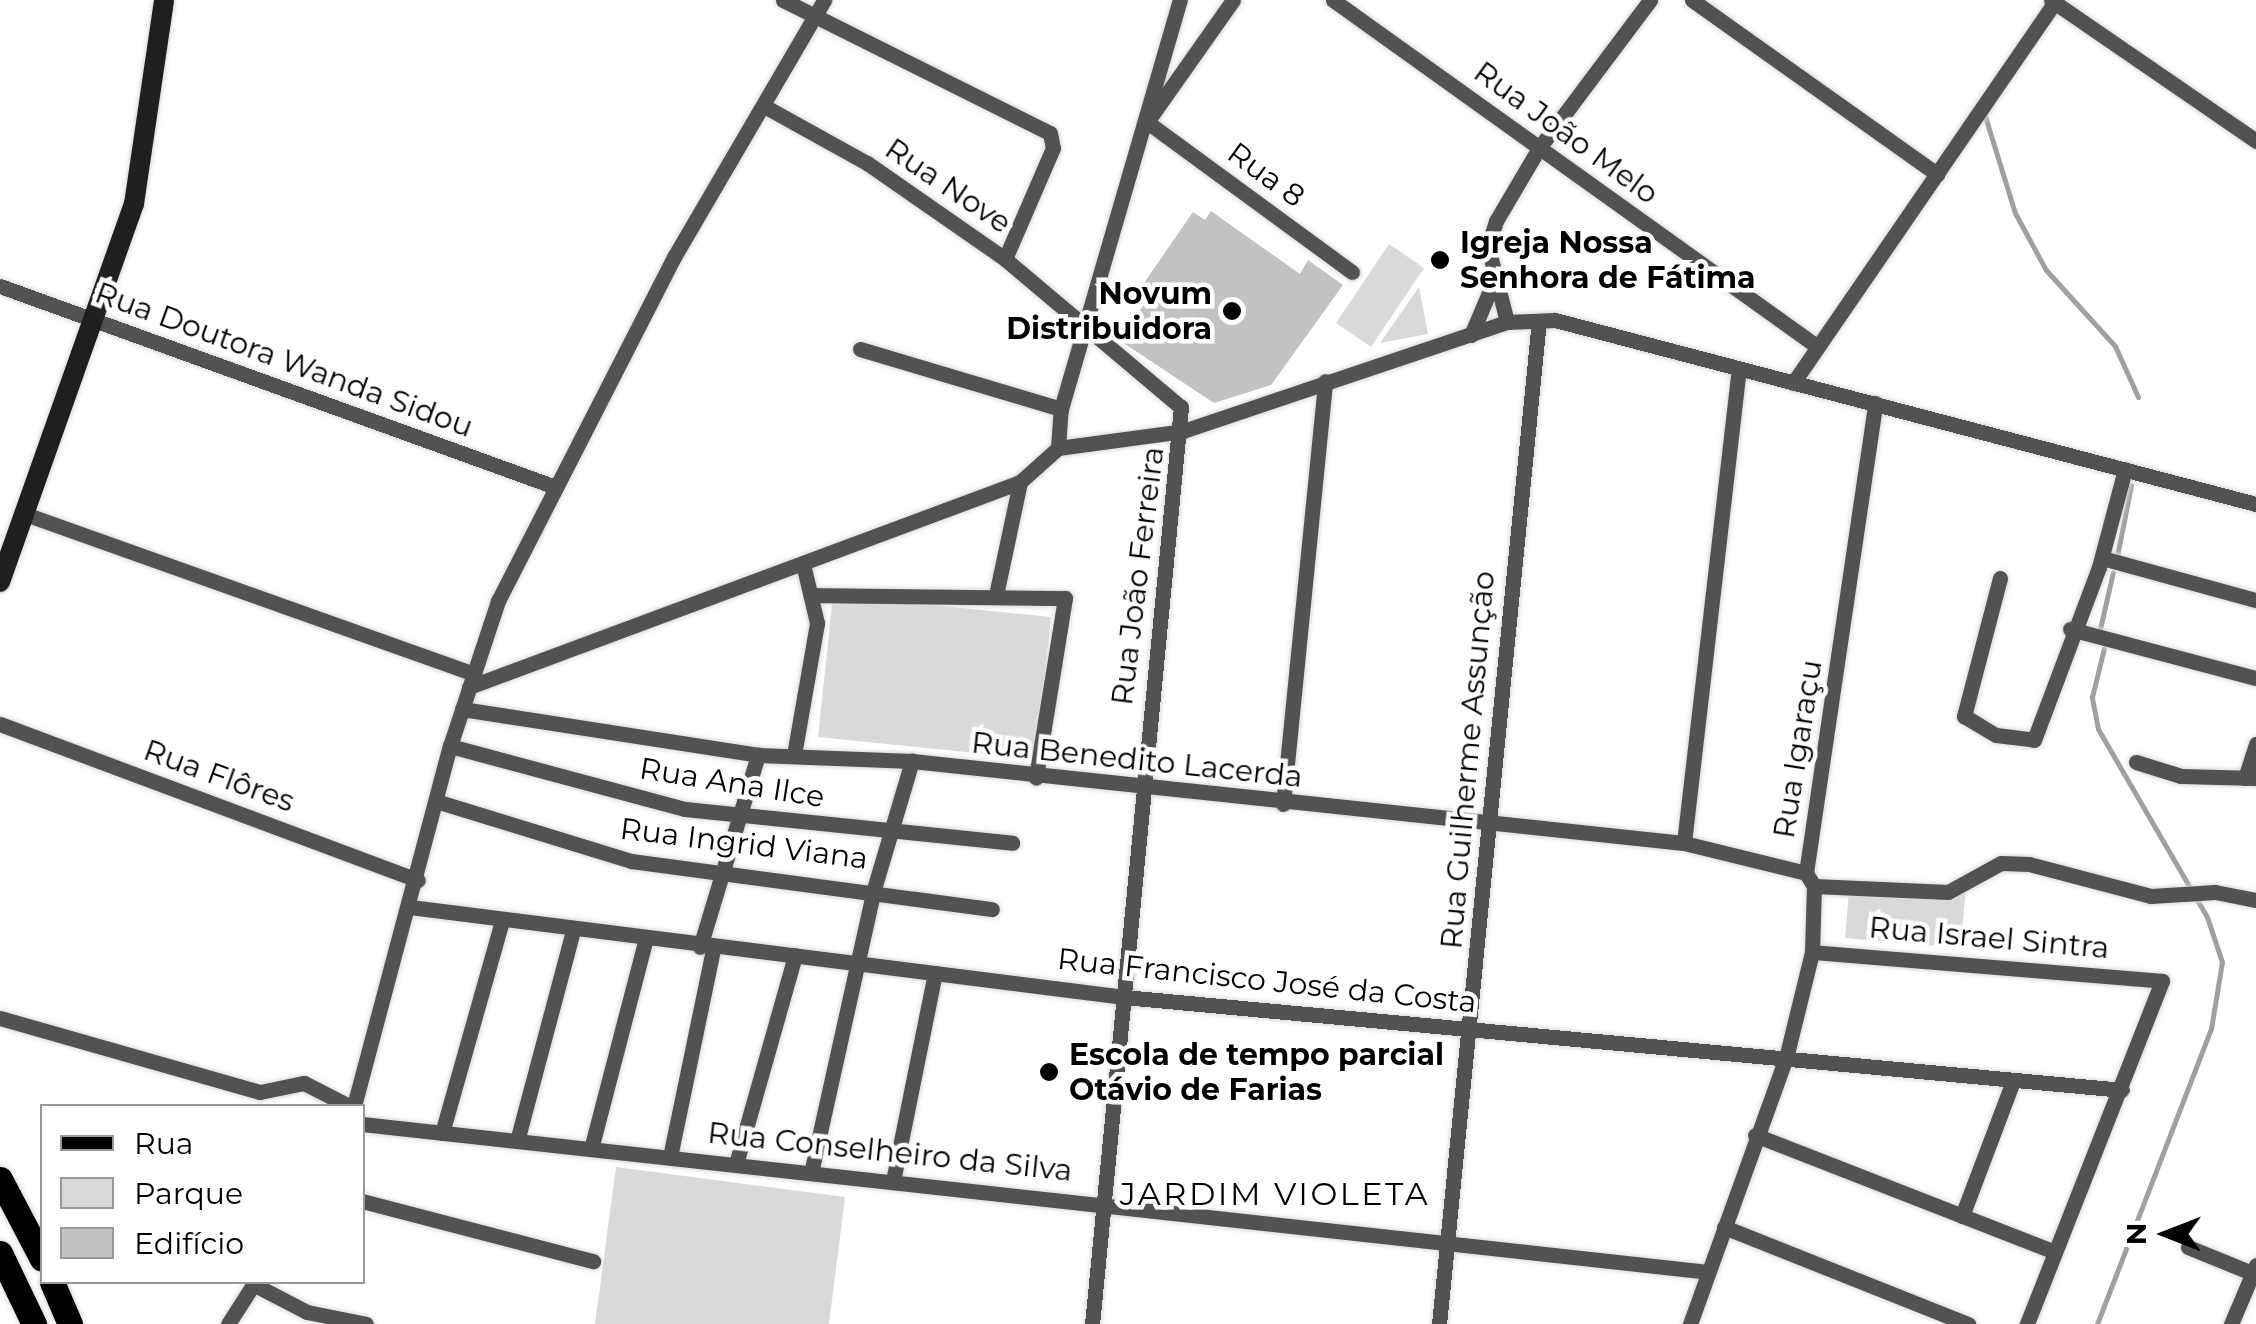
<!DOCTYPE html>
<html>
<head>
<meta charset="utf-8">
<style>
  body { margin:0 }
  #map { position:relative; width:2256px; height:1324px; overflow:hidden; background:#fff; font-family:Montserrat,sans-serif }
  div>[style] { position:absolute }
  .green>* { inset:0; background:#d9d9d9 }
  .stream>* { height:5px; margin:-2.5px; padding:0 2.5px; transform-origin:2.5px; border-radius:2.5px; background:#a0a0a0 }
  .building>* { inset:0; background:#c2c2c2 }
  .roads { filter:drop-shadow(0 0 2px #dbdbdb) drop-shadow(0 0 2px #dbdbdb) }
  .street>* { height:15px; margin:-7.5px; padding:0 7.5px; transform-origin:7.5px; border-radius:7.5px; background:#525252 }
  .secondary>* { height:20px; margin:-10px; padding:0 10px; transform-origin:10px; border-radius:10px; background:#1f1f1f }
  .primary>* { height:25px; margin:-12.5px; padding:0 12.5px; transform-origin:12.5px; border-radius:12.5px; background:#000 }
  .dots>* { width:28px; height:28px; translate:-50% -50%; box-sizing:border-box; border:5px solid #fff; border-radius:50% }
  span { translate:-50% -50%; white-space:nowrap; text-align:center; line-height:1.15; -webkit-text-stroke:9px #fff; paint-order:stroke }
  .street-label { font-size:30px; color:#000 }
  .poi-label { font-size:30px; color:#000; font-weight:700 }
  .left { translate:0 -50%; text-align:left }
  .right { translate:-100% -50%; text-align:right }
  .neighbourhood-label { font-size:32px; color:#000; letter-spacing:2.5px }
  .legend { position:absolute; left:40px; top:1104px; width:325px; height:180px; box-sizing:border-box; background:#fff; border:2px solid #999; margin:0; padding:12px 18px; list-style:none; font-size:30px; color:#000 }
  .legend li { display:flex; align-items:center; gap:20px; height:50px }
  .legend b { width:50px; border:2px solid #999 }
  .north { position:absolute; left:2116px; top:1184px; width:100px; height:100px; -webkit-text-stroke:8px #fff; paint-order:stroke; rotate:270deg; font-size:28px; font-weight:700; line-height:40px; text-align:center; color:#000 }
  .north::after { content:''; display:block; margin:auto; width:35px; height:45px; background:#000; clip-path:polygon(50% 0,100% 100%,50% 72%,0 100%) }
</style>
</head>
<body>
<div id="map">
  <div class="green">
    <div style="clip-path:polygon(1389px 244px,1424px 268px,1371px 347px,1336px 323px)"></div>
    <div style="clip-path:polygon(1419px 287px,1428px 334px,1380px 343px)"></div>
    <div style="clip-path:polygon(833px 595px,1051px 617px,1036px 759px,818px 737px)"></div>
    <div style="clip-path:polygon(1850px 880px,1966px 890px,1960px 948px,1845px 938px)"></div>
    <div style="clip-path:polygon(616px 1167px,845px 1197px,829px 1324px,595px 1324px)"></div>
  </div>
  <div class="stream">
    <div style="left:1984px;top:113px;width:105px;rotate:72.8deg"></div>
    <div style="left:2015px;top:213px;width:65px;rotate:61.5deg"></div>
    <div style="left:2046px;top:270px;width:103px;rotate:47.8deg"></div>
    <div style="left:2115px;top:346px;width:56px;rotate:65.7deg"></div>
    <div style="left:2117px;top:556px;width:72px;rotate:-78.8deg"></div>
    <div style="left:2100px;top:629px;width:58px;rotate:-77.2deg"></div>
    <div style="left:2097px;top:1324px;width:316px;rotate:-68.9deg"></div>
    <div style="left:2211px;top:1029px;width:68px;rotate:-80.7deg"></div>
    <div style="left:2222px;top:962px;width:47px;rotate:-108.4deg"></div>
    <div style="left:2207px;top:917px;width:217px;rotate:-120.1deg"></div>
    <div style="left:2098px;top:729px;width:33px;rotate:-101deg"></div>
    <div style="left:2092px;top:697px;width:50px;rotate:-76.2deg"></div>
  </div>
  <div class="building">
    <div style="clip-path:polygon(1211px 211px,1300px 274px,1308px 260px,1343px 285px,1271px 385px,1214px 403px,1119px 340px,1147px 300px,1137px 293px,1193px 212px,1205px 220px)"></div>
  </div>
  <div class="roads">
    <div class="street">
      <div style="left:783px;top:0;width:298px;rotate:26.5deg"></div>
      <div style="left:1050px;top:133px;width:15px;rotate:79deg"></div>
      <div style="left:1053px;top:148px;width:121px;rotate:113.4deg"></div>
      <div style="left:1233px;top:0;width:149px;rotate:125.2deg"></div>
      <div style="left:1147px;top:122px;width:254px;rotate:36.2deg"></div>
      <div style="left:1333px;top:0;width:593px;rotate:35.59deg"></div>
      <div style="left:1692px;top:0;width:301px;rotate:35.4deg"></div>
      <div style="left:2051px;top:0;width:249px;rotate:34.5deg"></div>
      <div style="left:764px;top:106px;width:118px;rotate:29deg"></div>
      <div style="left:867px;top:163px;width:168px;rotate:34.8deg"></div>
      <div style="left:1005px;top:259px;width:230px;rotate:40.1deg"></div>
      <div style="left:1181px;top:407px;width:921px;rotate:95.54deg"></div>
      <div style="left:0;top:286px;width:585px;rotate:19.89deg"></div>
      <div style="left:1507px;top:322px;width:77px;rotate:-104.2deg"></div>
      <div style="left:1488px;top:247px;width:27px;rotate:-73deg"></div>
      <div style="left:1496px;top:221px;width:85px;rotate:-59.5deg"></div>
      <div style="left:1539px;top:148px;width:185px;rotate:-53.1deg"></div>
      <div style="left:1471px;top:335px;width:64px;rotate:-67deg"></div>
      <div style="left:860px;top:349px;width:210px;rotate:16.6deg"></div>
      <div style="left:1793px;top:383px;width:465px;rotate:-55.5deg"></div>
      <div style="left:1058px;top:448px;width:126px;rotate:-7.7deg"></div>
      <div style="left:1183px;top:431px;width:342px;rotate:-18.6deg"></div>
      <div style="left:1507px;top:322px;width:48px;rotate:-2.4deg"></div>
      <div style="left:1555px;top:320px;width:725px;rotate:14.71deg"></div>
      <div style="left:25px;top:514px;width:477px;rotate:19.6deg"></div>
      <div style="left:2102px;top:558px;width:160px;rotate:15.3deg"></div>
      <div style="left:2000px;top:578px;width:143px;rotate:104.6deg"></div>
      <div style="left:1964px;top:716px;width:37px;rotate:31deg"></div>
      <div style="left:1996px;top:735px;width:38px;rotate:7deg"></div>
      <div style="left:2034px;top:740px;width:185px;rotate:-69.4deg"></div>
      <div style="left:2099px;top:567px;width:101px;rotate:-75.1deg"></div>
      <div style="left:813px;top:595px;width:252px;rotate:0.7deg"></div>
      <div style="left:1065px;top:598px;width:182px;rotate:99.2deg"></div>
      <div style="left:996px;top:595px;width:116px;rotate:-78deg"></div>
      <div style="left:2070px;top:629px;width:192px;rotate:14.8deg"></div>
      <div style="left:469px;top:687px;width:588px;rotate:-20.41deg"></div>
      <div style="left:1020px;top:482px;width:51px;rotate:-41.8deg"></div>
      <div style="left:1058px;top:448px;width:39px;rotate:-86deg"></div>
      <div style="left:1061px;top:409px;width:426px;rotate:-73.8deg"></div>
      <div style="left:462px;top:709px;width:300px;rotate:8.8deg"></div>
      <div style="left:758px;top:755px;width:154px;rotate:2.2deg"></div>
      <div style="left:912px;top:761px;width:776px;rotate:6.06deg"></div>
      <div style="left:1684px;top:843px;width:126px;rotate:13.8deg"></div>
      <div style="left:0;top:724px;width:446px;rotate:20.5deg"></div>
      <div style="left:450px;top:746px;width:243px;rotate:15deg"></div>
      <div style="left:685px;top:809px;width:329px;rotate:5.9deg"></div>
      <div style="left:794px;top:755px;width:134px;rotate:-80.1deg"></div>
      <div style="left:817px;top:623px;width:61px;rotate:-103.3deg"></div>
      <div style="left:2136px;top:762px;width:47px;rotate:17.3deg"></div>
      <div style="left:2181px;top:776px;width:75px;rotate:1.5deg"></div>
      <div style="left:2245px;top:778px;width:36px;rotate:-72deg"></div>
      <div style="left:436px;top:801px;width:204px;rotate:17.1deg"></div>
      <div style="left:631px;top:861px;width:364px;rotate:7.6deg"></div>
      <div style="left:1283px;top:804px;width:425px;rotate:-84.3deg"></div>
      <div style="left:1684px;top:843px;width:477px;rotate:-83.4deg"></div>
      <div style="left:1814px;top:886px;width:134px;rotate:2.6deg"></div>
      <div style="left:1948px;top:892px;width:60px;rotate:-28.7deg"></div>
      <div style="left:2001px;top:863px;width:28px;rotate:2deg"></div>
      <div style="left:2029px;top:864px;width:126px;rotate:14.7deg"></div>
      <div style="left:2151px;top:896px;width:64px;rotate:-3.6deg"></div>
      <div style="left:2215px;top:892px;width:42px;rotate:11deg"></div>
      <div style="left:410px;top:907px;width:720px;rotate:7.18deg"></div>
      <div style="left:1124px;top:997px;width:1002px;rotate:5.32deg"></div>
      <div style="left:700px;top:947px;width:201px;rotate:-73.2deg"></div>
      <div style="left:1812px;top:952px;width:351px;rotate:4.7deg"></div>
      <div style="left:2162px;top:981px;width:369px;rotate:111.5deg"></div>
      <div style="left:0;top:1018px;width:270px;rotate:15.9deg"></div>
      <div style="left:260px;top:1092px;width:45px;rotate:-11.6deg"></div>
      <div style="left:304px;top:1083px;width:51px;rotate:27.1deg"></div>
      <div style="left:354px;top:1106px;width:373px;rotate:-75.1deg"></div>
      <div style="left:450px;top:746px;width:153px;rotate:-71.7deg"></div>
      <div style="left:498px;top:601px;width:386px;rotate:-62.9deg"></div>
      <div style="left:674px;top:257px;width:298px;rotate:-59.7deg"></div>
      <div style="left:362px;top:1124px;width:1354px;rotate:6.27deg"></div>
      <div style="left:442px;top:1133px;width:220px;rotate:-74.2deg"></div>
      <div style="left:1755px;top:1135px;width:322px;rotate:21.3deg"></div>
      <div style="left:517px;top:1141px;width:218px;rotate:-75.1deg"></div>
      <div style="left:591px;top:1149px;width:218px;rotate:-75.4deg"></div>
      <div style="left:670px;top:1157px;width:212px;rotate:-78.3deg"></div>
      <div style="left:736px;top:1164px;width:217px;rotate:-74.2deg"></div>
      <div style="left:811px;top:1173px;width:291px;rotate:-77.5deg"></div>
      <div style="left:874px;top:889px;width:134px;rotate:-73.5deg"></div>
      <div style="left:893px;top:1181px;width:212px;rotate:-78.6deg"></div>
      <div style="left:362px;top:1201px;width:239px;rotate:14.6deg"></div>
      <div style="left:1962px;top:1216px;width:144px;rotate:-69.3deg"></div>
      <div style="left:1724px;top:1227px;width:263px;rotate:21.7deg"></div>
      <div style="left:2188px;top:1247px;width:69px;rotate:22.1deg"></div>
      <div style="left:253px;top:1284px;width:61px;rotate:27.4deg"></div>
      <div style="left:307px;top:1312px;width:60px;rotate:11.5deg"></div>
      <div style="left:228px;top:1324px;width:50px;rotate:-57.3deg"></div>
      <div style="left:1439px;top:1324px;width:1008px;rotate:-84.31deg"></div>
      <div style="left:1690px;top:1324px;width:283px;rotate:-70.2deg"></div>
      <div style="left:1786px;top:1058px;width:109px;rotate:-76.2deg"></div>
      <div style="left:1812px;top:952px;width:66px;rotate:-88.3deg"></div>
      <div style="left:1814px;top:886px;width:15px;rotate:-122deg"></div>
      <div style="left:1806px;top:873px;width:475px;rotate:-81.6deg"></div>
      <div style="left:2231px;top:1324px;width:64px;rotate:-67deg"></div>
    </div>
    <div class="secondary">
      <div style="left:0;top:582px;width:401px;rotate:-70.5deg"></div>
      <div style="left:134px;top:204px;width:206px;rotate:-81.6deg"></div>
    </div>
    <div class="primary">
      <div style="left:0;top:1179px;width:90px;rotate:62.3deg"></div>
      <div style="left:0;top:1253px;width:79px;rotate:64.4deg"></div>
      <div style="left:52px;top:1282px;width:46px;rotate:66.8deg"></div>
    </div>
  </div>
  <div class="dots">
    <div style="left:1440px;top:260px;background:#000"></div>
    <div style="left:1232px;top:311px;background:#000"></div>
    <div style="left:1049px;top:1072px;background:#000"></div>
  </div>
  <div class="street-label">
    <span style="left:1566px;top:133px;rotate:36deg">Rua João Melo</span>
    <span style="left:1266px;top:175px;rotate:36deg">Rua 8</span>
    <span style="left:948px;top:186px;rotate:34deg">Rua Nove</span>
    <span style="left:284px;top:360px;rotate:20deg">Rua Doutora Wanda Sidou</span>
    <span style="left:1138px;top:576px;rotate:-83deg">Rua João Ferreira</span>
    <span style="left:1798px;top:749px;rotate:-81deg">Rua Igaraçu</span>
    <span style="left:1137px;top:760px;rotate:6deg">Rua Benedito Lacerda</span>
    <span style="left:1468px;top:760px;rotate:-85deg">Rua Guilherme Assunção</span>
    <span style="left:219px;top:776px;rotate:20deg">Rua Flôres</span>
    <span style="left:732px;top:783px;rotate:9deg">Rua Ana Ilce</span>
    <span style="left:744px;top:844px;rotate:7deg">Rua Ingrid Viana</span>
    <span style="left:1989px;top:938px;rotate:5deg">Rua Israel Sintra</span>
    <span style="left:1267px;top:981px;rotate:6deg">Rua Francisco José da Costa</span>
    <span style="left:890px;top:1152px;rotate:6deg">Rua Conselheiro da Silva</span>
  </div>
  <div class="poi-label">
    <span class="left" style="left:1460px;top:260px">Igreja Nossa<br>Senhora de Fátima</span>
    <span class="right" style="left:1212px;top:311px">Novum<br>Distribuidora</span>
    <span class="left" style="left:1069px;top:1072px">Escola de tempo parcial<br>Otávio de Farias</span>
  </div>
  <div class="neighbourhood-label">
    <span style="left:1275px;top:1194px">JARDIM VIOLETA</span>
  </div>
  <ul class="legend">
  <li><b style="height:12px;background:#000"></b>Rua</li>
  <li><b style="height:28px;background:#d9d9d9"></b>Parque</li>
  <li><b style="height:28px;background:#c2c2c2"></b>Edifício</li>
  </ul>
  <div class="north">N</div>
</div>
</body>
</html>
